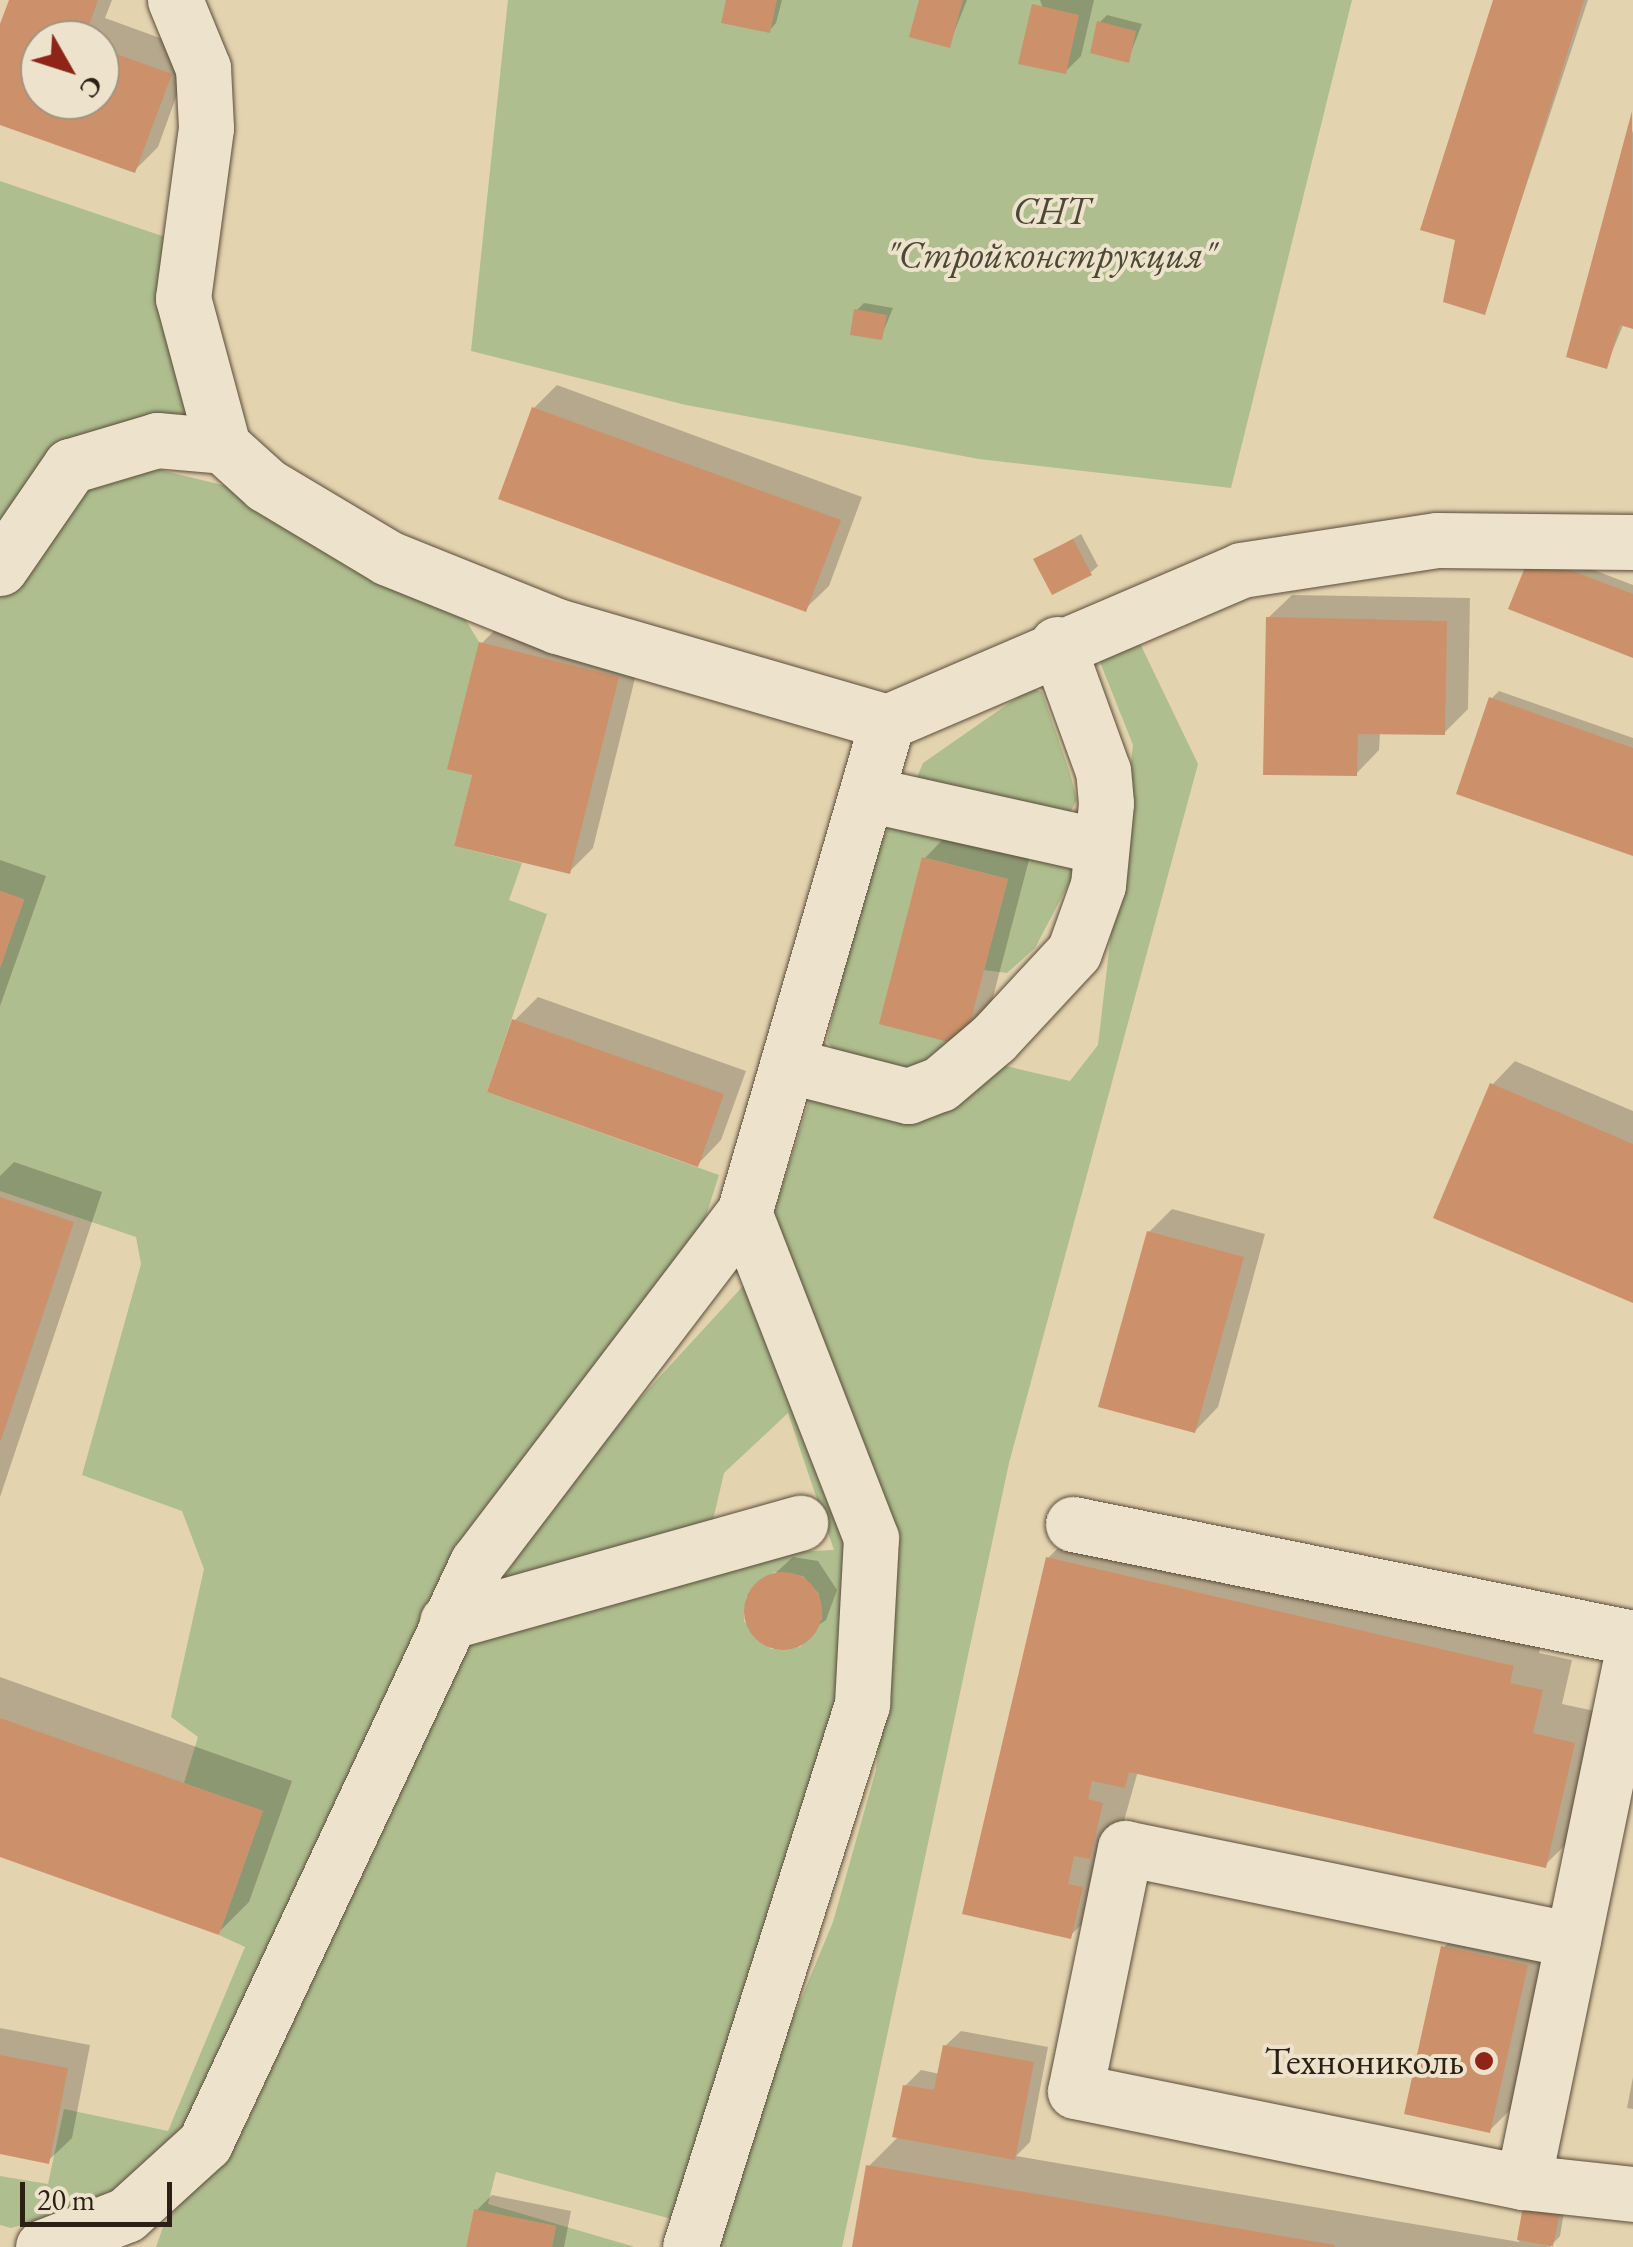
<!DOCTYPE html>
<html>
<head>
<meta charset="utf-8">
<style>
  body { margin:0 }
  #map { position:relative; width:1633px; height:2247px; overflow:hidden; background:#e4d3af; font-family:"EB Garamond",serif }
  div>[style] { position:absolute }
  .green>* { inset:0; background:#aebe8f }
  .shadow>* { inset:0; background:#0003 }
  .building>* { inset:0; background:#cc916b }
  .round { border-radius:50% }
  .roads { filter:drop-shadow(0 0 2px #5a4d3b) drop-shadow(0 0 2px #5a4d3b) }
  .minor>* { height:55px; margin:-27.5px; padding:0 27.5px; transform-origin:27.5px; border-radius:27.5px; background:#ede2cb }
  .dots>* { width:28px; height:28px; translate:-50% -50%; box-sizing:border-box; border:5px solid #ede2cb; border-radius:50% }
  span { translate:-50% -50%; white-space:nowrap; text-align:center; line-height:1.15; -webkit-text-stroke:8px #ede2cb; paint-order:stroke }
  .park-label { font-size:38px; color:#4c4833; font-style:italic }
  .poi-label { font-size:38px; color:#2c2014 }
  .right { translate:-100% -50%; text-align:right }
  .north { position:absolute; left:20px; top:20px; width:100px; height:100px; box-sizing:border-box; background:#ede2cb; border:2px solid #a09482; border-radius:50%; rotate:129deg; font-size:28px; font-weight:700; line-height:40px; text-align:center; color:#2c2014 }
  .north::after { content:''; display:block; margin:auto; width:35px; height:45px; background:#8f2418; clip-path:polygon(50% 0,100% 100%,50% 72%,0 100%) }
  .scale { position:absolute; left:20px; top:2182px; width:152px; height:45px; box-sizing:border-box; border:5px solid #2c2014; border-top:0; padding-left:12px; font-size:30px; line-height:35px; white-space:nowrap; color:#2c2014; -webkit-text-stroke:8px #ede2cb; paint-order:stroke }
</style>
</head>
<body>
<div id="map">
  <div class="green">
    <div style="clip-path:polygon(508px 0,1352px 0,1231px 488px,979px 459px,686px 405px,471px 351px)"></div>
    <div style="clip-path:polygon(0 181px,171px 239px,193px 423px,0 539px)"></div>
    <div style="clip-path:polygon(148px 467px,247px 491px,462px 614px,479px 642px,472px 775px,454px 846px,522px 863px,509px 900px,547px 914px,487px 1092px,719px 1175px,704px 1222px,172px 2153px,96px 2204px,11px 2228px,0 2225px,0 2176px,48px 2184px,64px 2109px,168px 2131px,245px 1947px,219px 1935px,263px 1811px,184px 1783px,198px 1737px,171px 1717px,204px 1569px,182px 1511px,82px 1475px,141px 1264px,136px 1237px,0 1191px,0 968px,24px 900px,0 891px,0 598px,89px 482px)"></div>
    <div style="clip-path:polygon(1134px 631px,1198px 764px,1009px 1463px,842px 2247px,698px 2247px,833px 1922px,876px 1770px,888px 1664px,767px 1235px,811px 1095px,993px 1063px,1070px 1081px,1098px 1045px,1133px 745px,1100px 662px,1111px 637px)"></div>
    <div style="clip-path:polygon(1031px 688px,1042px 692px,1070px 773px,1077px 800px,1067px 818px,916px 780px,923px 763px)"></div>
    <div style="clip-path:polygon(892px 821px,1077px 868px,1035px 948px,1007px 973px,984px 970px,1008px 879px,922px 857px,956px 1044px,906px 1084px,840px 1058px,827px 1041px,862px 880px)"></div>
    <div style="clip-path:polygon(evenodd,755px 1273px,853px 1543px,859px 1687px,683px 2222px,496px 2172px,488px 2204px,635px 2247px,552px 2247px,556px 2226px,474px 2210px,466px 2247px,156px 2247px,164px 2224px,246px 2124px,461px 1653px,475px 1639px,730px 1555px,834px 1550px,788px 1413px,724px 1473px,710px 1533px,491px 1597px,577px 1467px,755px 1273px,774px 1572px,803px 1576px,819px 1594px,822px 1619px,800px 1647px,771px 1649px,744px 1621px,746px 1597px,774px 1572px)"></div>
  </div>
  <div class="shadow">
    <div style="clip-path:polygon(evenodd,11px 0,112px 0,105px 18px,193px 50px,158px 147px,135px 170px,0 122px,0 31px,11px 0,40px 40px,100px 40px,100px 100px,40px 100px,40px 40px)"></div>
    <div style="clip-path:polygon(728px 0,782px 0,776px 23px,769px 31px)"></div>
    <div style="clip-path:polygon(922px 0,967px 0,949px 45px)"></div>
    <div style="clip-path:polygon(1040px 0,1094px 0,1081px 56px,1065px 72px)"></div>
    <div style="clip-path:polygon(1495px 0,1588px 0,1484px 312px)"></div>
    <div style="clip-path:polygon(1107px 15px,1142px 24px,1128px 60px,1099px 23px)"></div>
    <div style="clip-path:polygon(1633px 130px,1633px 326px,1624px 323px,1606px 366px,1569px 356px)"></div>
    <div style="clip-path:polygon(864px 303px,893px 308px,881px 337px,856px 311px)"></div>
    <div style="clip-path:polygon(557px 385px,862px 497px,829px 586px,805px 609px,534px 408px)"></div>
    <div style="clip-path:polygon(1081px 534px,1098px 566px,1090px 573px,1036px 560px)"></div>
    <div style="clip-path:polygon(1539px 549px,1633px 585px,1633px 655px)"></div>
    <div style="clip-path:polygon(1292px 595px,1470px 598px,1468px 709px,1444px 733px,1380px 732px,1379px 750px,1356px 774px,1268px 618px)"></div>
    <div style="clip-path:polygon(505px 620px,641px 654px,593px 848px,569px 872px,475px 773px,481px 644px)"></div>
    <div style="clip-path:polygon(1499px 691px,1633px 738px,1633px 854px,1492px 698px)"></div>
    <div style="clip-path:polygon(948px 834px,1030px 856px,987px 1020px,963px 1043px,925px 858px)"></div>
    <div style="clip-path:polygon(0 860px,46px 876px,0 1006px)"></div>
    <div style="clip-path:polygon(538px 997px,746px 1071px,721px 1140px,698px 1164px,514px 1021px)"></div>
    <div style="clip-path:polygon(1515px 1061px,1633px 1111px,1633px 1300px,1492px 1085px)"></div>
    <div style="clip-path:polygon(14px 1162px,102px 1192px,0 1497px,0 1176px)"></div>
    <div style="clip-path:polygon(1172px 1209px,1265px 1234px,1218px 1407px,1195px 1431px,1149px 1232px)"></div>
    <div style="clip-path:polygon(1078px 1528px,1543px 1636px,1539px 1653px,1572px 1660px,1562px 1704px,1604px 1713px,1575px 1835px,1545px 1865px,1138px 1771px,1100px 1906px,1070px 1936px,1048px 1558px)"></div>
    <div style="clip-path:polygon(793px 1557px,818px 1561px,837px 1590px,826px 1620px,784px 1648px,762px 1641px,747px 1620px,748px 1598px)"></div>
    <div style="clip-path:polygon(0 1677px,292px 1781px,249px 1902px,219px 1932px,0 1855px)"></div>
    <div style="clip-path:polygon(1467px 1924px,1550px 1942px,1513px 2107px,1490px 2130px,1444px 1947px)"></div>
    <div style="clip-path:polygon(0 2028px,90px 2045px,72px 2138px,48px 2161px,0 2152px)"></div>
    <div style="clip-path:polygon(961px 2031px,1048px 2047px,1030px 2142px,1016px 2156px,1519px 2242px,1526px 2201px,1566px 2200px,1560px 2236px,1550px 2247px,855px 2247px,869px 2166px,899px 2136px,905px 2086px,921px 2070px,940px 2074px,945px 2046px)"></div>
    <div style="clip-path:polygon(1633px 2077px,1633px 2109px,1627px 2108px)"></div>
    <div style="clip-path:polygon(492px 2195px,571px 2211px,564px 2247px,469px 2247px,476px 2211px)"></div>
  </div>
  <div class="building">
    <div style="clip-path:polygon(9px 0,98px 0,84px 40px,40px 40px,40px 100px,100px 100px,100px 48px,172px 74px,135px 173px,0 125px,0 24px)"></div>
    <div style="clip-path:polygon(726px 0,777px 0,770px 33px,721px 23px)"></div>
    <div style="clip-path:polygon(919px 0,963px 0,950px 48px,909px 37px)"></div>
    <div style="clip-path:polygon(1493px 0,1584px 0,1485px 315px,1443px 302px,1455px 240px,1420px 230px)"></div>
    <div style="clip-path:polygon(1032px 4px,1079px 15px,1066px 74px,1018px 64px)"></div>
    <div style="clip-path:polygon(1097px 21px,1136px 31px,1129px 63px,1090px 53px)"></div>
    <div style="clip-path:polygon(1632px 111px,1633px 329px,1620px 325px,1607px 369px,1566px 357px)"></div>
    <div style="clip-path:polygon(854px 309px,887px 315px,882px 340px,850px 335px)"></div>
    <div style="clip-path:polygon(532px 407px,841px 520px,806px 612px,498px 499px)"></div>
    <div style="clip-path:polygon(1073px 539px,1092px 575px,1052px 595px,1033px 559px)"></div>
    <div style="clip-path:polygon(1530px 555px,1633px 594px,1633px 658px,1508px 609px)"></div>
    <div style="clip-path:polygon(1266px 617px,1447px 621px,1445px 735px,1358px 734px,1357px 776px,1263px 775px)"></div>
    <div style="clip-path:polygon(479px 642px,619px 677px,570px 874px,454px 846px,472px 775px,447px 769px)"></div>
    <div style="clip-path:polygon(1489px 697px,1633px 748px,1633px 856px,1456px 794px)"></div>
    <div style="clip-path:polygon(922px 857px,1008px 879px,964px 1046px,879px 1024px)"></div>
    <div style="clip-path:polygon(0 891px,24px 899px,1px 966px,0 966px)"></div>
    <div style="clip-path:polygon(512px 1019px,724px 1094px,698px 1167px,487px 1092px)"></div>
    <div style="clip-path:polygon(1490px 1083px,1633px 1144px,1633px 1303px,1433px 1218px)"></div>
    <div style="clip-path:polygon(0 1197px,74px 1222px,1px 1440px,0 1440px)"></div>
    <div style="clip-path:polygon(1147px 1231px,1244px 1257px,1195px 1433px,1098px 1407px)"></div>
    <div style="clip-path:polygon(1046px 1557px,1514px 1666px,1510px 1683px,1543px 1690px,1533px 1733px,1575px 1743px,1546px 1868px,1129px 1772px,1125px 1788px,1092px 1781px,1088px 1799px,1103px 1803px,1090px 1859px,1074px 1856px,1068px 1884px,1083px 1887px,1071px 1939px,962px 1914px)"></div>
    <div class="round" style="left:744px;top:1572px;width:78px;height:78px"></div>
    <div style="clip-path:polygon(0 1718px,263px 1811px,219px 1935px,0 1857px)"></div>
    <div style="clip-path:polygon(1441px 1946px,1528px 1965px,1490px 2133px,1404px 2114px)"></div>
    <div style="clip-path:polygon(943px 2045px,1034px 2062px,1015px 2160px,892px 2137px,903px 2085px,934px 2090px)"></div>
    <div style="clip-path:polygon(0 2055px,68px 2068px,49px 2164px,0 2154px)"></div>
    <div style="clip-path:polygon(866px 2165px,1335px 2245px,1335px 2247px,852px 2247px)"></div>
    <div style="clip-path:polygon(1524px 2200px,1561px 2207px,1553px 2246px,1517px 2240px)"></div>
    <div style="clip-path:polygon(474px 2209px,556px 2226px,552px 2247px,466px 2247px)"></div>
  </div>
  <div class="roads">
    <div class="minor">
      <div style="left:175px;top:0;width:74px;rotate:67.6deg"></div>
      <div style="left:203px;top:68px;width:60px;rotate:87.1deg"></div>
      <div style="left:206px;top:128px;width:172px;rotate:97.7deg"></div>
      <div style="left:183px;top:298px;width:153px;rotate:74.9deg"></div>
      <div style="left:223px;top:446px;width:58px;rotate:42.2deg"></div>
      <div style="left:266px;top:485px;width:142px;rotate:30.9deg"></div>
      <div style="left:388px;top:558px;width:182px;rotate:21.9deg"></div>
      <div style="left:557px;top:626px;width:344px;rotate:16.2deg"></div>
      <div style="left:0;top:568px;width:124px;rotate:-55.5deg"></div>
      <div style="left:70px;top:466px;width:91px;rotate:-16.6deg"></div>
      <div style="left:157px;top:440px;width:66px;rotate:5.2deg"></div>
      <div style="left:867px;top:794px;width:239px;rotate:12.6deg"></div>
      <div style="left:787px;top:1065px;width:125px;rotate:14.4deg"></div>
      <div style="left:908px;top:1096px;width:34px;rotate:-21deg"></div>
      <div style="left:940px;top:1084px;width:71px;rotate:-40.4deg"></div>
      <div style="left:994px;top:1038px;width:117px;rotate:-47.1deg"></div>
      <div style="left:1074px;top:952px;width:71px;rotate:-70.3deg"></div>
      <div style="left:1098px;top:885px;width:82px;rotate:-84.4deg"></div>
      <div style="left:1106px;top:803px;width:32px;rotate:-95deg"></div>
      <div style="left:1103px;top:771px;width:135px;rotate:-109.9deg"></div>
      <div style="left:1073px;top:1524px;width:571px;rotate:11.51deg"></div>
      <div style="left:447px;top:1622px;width:367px;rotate:-15.7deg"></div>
      <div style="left:1573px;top:1940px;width:457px;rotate:-168.4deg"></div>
      <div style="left:1125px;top:1848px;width:248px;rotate:101.6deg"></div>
      <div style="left:1075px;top:2091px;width:457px;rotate:11.5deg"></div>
      <div style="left:1523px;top:2182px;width:111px;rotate:6.2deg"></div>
      <div style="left:1523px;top:2182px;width:544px;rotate:-78.34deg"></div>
      <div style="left:43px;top:2247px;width:89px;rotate:-21.1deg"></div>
      <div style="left:126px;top:2215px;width:107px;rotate:-42.3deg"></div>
      <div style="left:205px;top:2143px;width:641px;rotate:-64.88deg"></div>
      <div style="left:477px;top:1563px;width:440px;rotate:-52.7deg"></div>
      <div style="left:744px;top:1213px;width:511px;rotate:-73.76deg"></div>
      <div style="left:887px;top:722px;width:385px;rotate:-23.2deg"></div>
      <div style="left:1241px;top:570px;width:198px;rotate:-8.7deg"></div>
      <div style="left:1437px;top:540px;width:196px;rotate:0.6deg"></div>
      <div style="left:690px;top:2247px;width:570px;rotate:-72.42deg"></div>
      <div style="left:862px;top:1704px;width:166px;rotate:-86.9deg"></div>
      <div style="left:871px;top:1538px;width:349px;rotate:-111.3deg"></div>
    </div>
  </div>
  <div class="dots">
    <div style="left:1484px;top:2061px;background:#8f2418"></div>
  </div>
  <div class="park-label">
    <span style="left:1051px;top:232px">СНТ<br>"Стройконструкция"</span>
  </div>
  <div class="poi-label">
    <span class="right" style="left:1464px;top:2061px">Технониколь</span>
  </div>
  <div class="north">С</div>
  <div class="scale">20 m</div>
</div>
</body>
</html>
